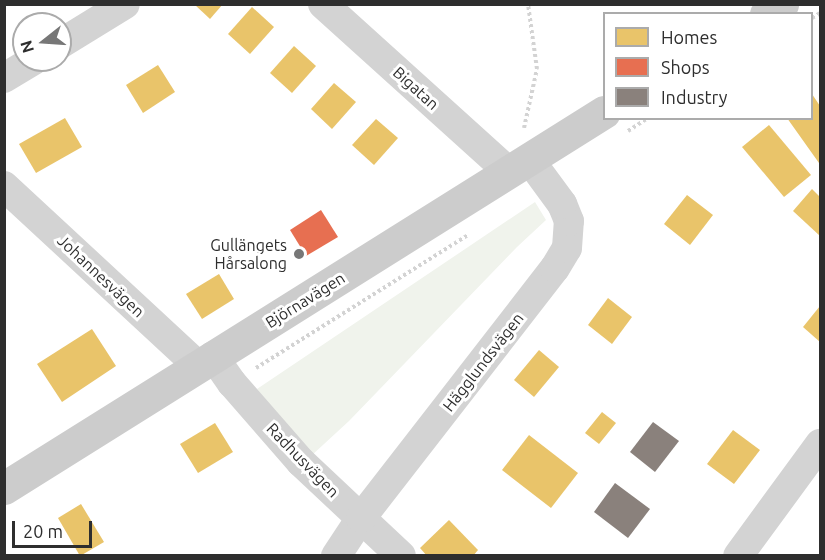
<!DOCTYPE html>
<html>
<head>
<meta charset="utf-8">
<style>
  body { margin:0 }
  #map { position:relative; width:825px; height:560px; overflow:hidden; background:#fff; font-family:Ubuntu,sans-serif }
  div>[style] { position:absolute }
  .green>* { inset:0; background:#f0f3ec }
  .homes>* { inset:0; background:#e9c46a }
  .shops>* { inset:0; background:#e76f51 }
  .industry>* { inset:0; background:#8a817c }
  .path>* { height:4px; margin-top:-2px; transform-origin:0; background:repeating-linear-gradient(90deg,#d3d3d3 0 3px,transparent 0 6px) }
  .street>* { height:30px; margin:-15px; padding:0 15px; transform-origin:15px; border-radius:15px; background:#d3d3d3 }
  .secondary>* { height:33px; margin:-16.5px; padding:0 16.5px; transform-origin:16.5px; border-radius:16.5px; background:#ccc }
  .dots>* { width:16px; height:16px; translate:-50% -50%; box-sizing:border-box; border:3px solid #fff; border-radius:50% }
  span { translate:-50% -50%; white-space:nowrap; text-align:center; line-height:1.15; -webkit-text-stroke:6px #fff; paint-order:stroke }
  .street-label { font-size:16px; color:#2e2e2e }
  .poi-label { font-size:16px; color:#2e2e2e }
  .right { translate:-100% -50%; text-align:right }
  .frame { position:absolute; inset:0; border:6px solid #2e2e2e; pointer-events:none }
  .legend { position:absolute; left:603px; top:12px; width:210px; height:108px; box-sizing:border-box; background:#fff; border:2px solid #ababab; margin:0; padding:8px 10px; list-style:none; font-size:18px; color:#2e2e2e }
  .legend li { display:flex; align-items:center; gap:12px; height:30px }
  .legend b { width:30px; border:2px solid #ababab }
  .north { position:absolute; left:12px; top:12px; width:60px; height:60px; box-sizing:border-box; background:#fff; border:2px solid #ababab; border-radius:50%; rotate:253deg; font-size:16px; font-weight:700; line-height:24px; text-align:center; color:#2e2e2e }
  .north::after { content:''; display:block; margin:auto; width:21px; height:27px; background:#777; clip-path:polygon(50% 0,100% 100%,50% 72%,0 100%) }
  .scale { position:absolute; left:12px; top:521px; width:80px; height:27px; box-sizing:border-box; border:3px solid #2e2e2e; border-top:0; padding-left:8px; font-size:18px; line-height:21px; white-space:nowrap; color:#2e2e2e; -webkit-text-stroke:4px #fff; paint-order:stroke }
</style>
</head>
<body>
<div id="map">
  <div class="green">
    <div style="clip-path:polygon(535px 202px,546px 220px,517px 247px,349px 421px,311px 456px,257px 389px)"></div>
  </div>
  <div class="homes">
    <div style="clip-path:polygon(194px 4px,223px 4px,210px 19px)"></div>
    <div style="clip-path:polygon(252px 7px,274px 27px,250px 54px,228px 34px)"></div>
    <div style="clip-path:polygon(294px 46px,316px 66px,292px 93px,270px 73px)"></div>
    <div style="clip-path:polygon(158px 65px,175px 92px,143px 113px,126px 85px)"></div>
    <div style="clip-path:polygon(334px 83px,356px 102px,332px 129px,311px 109px)"></div>
    <div style="clip-path:polygon(812px 94px,820px 106px,819px 163px,787px 118px,812px 118px)"></div>
    <div style="clip-path:polygon(65px 118px,82px 147px,36px 173px,19px 144px)"></div>
    <div style="clip-path:polygon(376px 119px,398px 138px,374px 165px,352px 145px)"></div>
    <div style="clip-path:polygon(769px 125px,811px 175px,784px 197px,742px 147px)"></div>
    <div style="clip-path:polygon(812px 189px,820px 197px,820px 236px,793px 211px)"></div>
    <div style="clip-path:polygon(687px 195px,713px 215px,690px 245px,664px 224px)"></div>
    <div style="clip-path:polygon(219px 274px,234px 299px,202px 319px,186px 294px)"></div>
    <div style="clip-path:polygon(608px 298px,632px 317px,612px 344px,588px 325px)"></div>
    <div style="clip-path:polygon(820px 306px,820px 342px,803px 327px)"></div>
    <div style="clip-path:polygon(92px 329px,116px 366px,62px 402px,37px 364px)"></div>
    <div style="clip-path:polygon(539px 350px,559px 367px,534px 397px,514px 380px)"></div>
    <div style="clip-path:polygon(602px 412px,616px 423px,599px 444px,585px 433px)"></div>
    <div style="clip-path:polygon(215px 423px,233px 452px,198px 473px,180px 444px)"></div>
    <div style="clip-path:polygon(733px 430px,760px 450px,734px 484px,707px 464px)"></div>
    <div style="clip-path:polygon(529px 435px,578px 473px,551px 508px,502px 470px)"></div>
    <div style="clip-path:polygon(81px 504px,104px 542px,80px 556px,58px 518px)"></div>
    <div style="clip-path:polygon(449px 520px,478px 550px,473px 556px,427px 556px,420px 548px)"></div>
  </div>
  <div class="shops">
    <div style="clip-path:polygon(321px 210px,338px 237px,306px 256px,290px 230px)"></div>
  </div>
  <div class="industry">
    <div style="clip-path:polygon(653px 422px,679px 441px,655px 472px,630px 452px)"></div>
    <div style="clip-path:polygon(615px 483px,650px 509px,628px 538px,594px 512px)"></div>
  </div>
  <div class="path">
    <div style="left:812px;top:18px;width:9px;rotate:-32deg"></div>
    <div style="left:524px;top:128px;width:60px;rotate:-77.6deg"></div>
    <div style="left:537px;top:69px;width:66px;rotate:-97.9deg"></div>
    <div style="left:628px;top:131px;width:24px;rotate:-33deg"></div>
    <div style="left:256px;top:368px;width:250px;rotate:-32.1deg"></div>
  </div>
  <div class="street">
    <div style="left:323px;top:4px;width:251px;rotate:42.1deg"></div>
    <div style="left:60px;top:44px;width:76px;rotate:-31.6deg"></div>
    <div style="left:4px;top:78px;width:35px;rotate:-31deg"></div>
    <div style="left:4px;top:186px;width:263px;rotate:42.8deg"></div>
    <div style="left:213px;top:356px;width:33px;rotate:55deg"></div>
    <div style="left:232px;top:383px;width:105px;rotate:48.9deg"></div>
    <div style="left:301px;top:462px;width:137px;rotate:43.2deg"></div>
    <div style="left:336px;top:556px;width:45px;rotate:-56.7deg"></div>
    <div style="left:361px;top:518px;width:316px;rotate:-52.2deg"></div>
    <div style="left:555px;top:268px;width:23px;rotate:-59deg"></div>
    <div style="left:567px;top:248px;width:27px;rotate:-86deg"></div>
    <div style="left:569px;top:221px;width:18px;rotate:-112deg"></div>
    <div style="left:562px;top:204px;width:56px;rotate:-126.3deg"></div>
    <div style="left:738px;top:556px;width:139px;rotate:-53.8deg"></div>
  </div>
  <div class="secondary">
    <div style="left:766px;top:14px;width:19px;rotate:-32deg"></div>
    <div style="left:4px;top:488px;width:708px;rotate:-32.07deg"></div>
  </div>
  <div class="dots">
    <div style="left:299px;top:254px;background:#777"></div>
  </div>
  <div class="street-label">
    <span style="left:416px;top:88px;rotate:42deg">Bigatan</span>
    <span style="left:101px;top:276px;rotate:43deg">Johannesvägen</span>
    <span style="left:305px;top:300px;rotate:-32deg">Björnavägen</span>
    <span style="left:483px;top:362px;rotate:-52deg">Hägglundsvägen</span>
    <span style="left:303px;top:460px;rotate:46deg">Radhusvägen</span>
  </div>
  <div class="poi-label">
    <span class="right" style="left:287px;top:254px">Gullängets<br>Hårsalong</span>
  </div>
  <div class="frame"></div>
  <ul class="legend">
  <li><b style="height:16px;background:#e9c46a"></b>Homes</li>
  <li><b style="height:16px;background:#e76f51"></b>Shops</li>
  <li><b style="height:16px;background:#8a817c"></b>Industry</li>
  </ul>
  <div class="north">N</div>
  <div class="scale">20 m</div>
</div>
</body>
</html>
